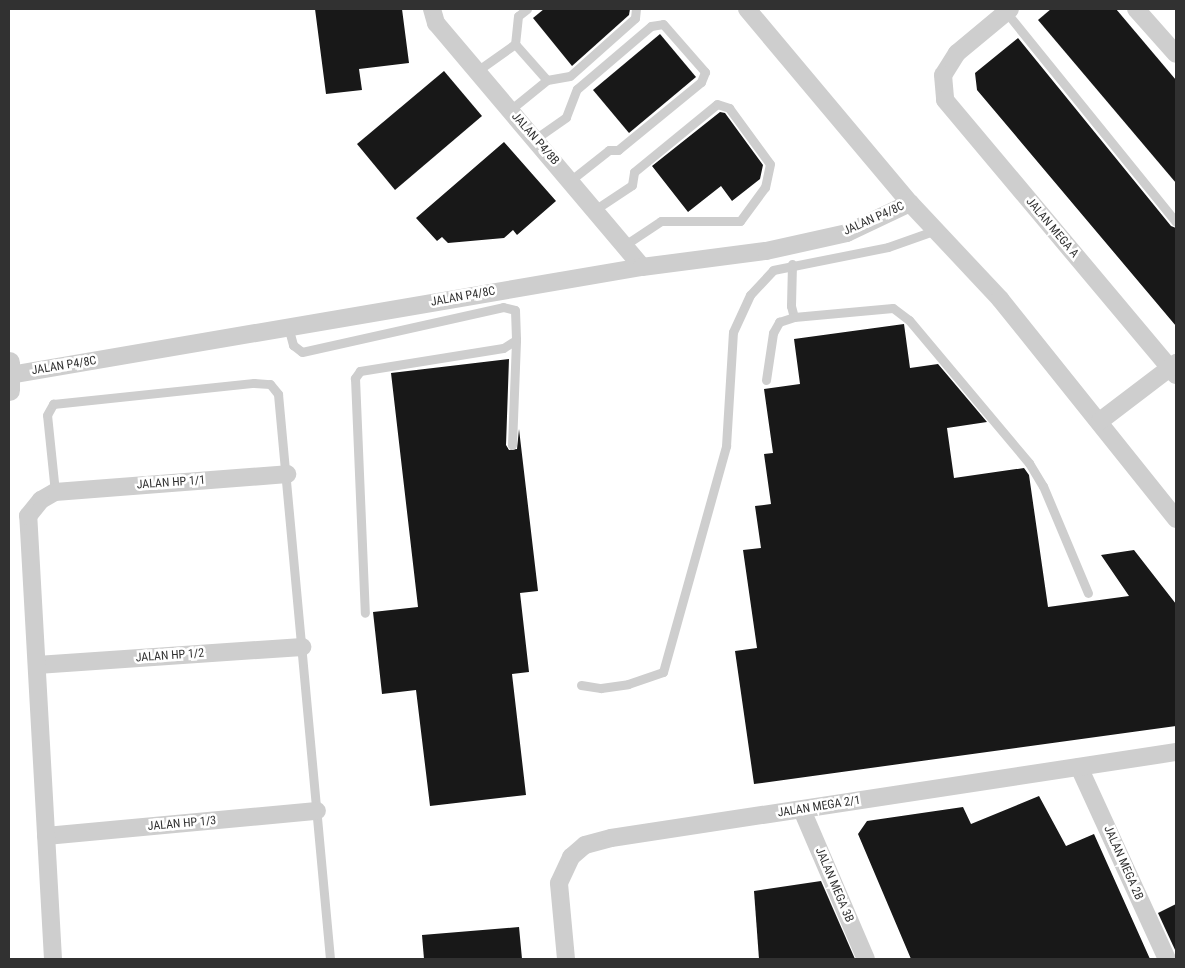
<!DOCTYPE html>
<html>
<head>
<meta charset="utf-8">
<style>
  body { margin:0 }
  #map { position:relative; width:1185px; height:968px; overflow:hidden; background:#fff; font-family:"Roboto Condensed",sans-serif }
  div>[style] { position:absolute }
  .building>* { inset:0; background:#181818 }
  .service>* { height:9px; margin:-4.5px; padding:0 4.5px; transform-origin:4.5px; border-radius:4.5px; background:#cecece }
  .minor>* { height:18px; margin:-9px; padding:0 9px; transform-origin:9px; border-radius:9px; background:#cecece }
  .tertiary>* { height:21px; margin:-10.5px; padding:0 10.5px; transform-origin:10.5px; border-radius:10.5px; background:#cecece }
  span { translate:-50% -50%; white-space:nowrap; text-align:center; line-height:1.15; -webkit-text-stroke:5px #fff; paint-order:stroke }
  .street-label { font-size:12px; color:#313131 }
  .frame { position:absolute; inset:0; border:10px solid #313131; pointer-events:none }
</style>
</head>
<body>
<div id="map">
  <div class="building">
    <div style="clip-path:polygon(315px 9px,402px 9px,409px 63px,359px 69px,362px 90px,326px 94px)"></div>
    <div style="clip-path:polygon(544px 9px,630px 9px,629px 15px,572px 66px,533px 18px)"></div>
    <div style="clip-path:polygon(1051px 9px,1116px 9px,1176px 80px,1176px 183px,1038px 20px)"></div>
    <div style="clip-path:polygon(660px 34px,696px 77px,629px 133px,593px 90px)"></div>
    <div style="clip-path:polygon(1018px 38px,1171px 226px,1176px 228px,1176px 326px,977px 90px,975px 73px)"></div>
    <div style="clip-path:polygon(444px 71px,482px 116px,395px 190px,357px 144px)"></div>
    <div style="clip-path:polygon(720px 112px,725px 113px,763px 165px,760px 179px,732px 201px,721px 186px,688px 212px,652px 166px)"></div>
    <div style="clip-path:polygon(504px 142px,556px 201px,517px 235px,513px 230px,504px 238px,448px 243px,442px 237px,437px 241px,416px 218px)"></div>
    <div style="clip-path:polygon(904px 324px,910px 368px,938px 364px,987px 422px,947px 428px,954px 478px,1024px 468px,1029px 475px,1048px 607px,1129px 596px,1101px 555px,1134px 550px,1176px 604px,1176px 726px,754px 784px,735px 651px,757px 648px,743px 550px,761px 548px,755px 506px,771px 504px,764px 454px,773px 453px,764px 389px,800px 384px,794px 339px)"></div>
    <div style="clip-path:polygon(509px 359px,506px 445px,509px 450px,517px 449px,519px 429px,538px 591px,520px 593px,529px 672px,512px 674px,526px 795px,430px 806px,416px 690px,382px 694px,373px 612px,418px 607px,391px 373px)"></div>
    <div style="clip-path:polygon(1039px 796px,1066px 846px,1094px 834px,1150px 959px,911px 959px,858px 834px,867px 821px,963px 807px,971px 824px)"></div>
    <div style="clip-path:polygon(821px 881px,855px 959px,759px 959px,754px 891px)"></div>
    <div style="clip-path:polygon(1176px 904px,1176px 952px,1158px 913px)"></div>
    <div style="clip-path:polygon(519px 927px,522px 959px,424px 959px,422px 935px)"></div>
  </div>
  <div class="service">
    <div style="left:527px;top:9px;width:11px;rotate:142deg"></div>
    <div style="left:518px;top:16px;width:28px;rotate:96deg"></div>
    <div style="left:515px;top:44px;width:48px;rotate:48.4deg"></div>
    <div style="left:547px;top:80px;width:23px;rotate:-10deg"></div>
    <div style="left:570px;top:76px;width:87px;rotate:-41.7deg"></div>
    <div style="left:635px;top:18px;width:9px;rotate:-84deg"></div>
    <div style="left:1006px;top:12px;width:270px;rotate:51deg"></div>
    <div style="left:477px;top:71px;width:47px;rotate:-35.4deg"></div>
    <div style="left:510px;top:110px;width:48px;rotate:-39deg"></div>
    <div style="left:535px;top:139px;width:38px;rotate:-35deg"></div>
    <div style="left:566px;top:117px;width:30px;rotate:-69deg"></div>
    <div style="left:577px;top:89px;width:97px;rotate:-40.4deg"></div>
    <div style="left:651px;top:26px;width:12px;rotate:-9deg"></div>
    <div style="left:663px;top:24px;width:64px;rotate:48.8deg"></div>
    <div style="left:705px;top:72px;width:11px;rotate:112deg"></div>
    <div style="left:701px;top:82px;width:107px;rotate:140.7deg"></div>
    <div style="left:618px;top:150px;width:9px;rotate:180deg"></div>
    <div style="left:609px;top:150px;width:48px;rotate:141.7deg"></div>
    <div style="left:596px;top:209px;width:43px;rotate:-33.7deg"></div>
    <div style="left:632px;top:185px;width:13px;rotate:-81deg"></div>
    <div style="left:634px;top:172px;width:107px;rotate:-39.3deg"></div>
    <div style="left:717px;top:104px;width:13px;rotate:18deg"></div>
    <div style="left:729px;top:108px;width:69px;rotate:53.8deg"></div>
    <div style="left:770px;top:164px;width:24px;rotate:102deg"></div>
    <div style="left:765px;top:187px;width:42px;rotate:126.3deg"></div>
    <div style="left:740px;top:221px;width:79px;rotate:180deg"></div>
    <div style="left:661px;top:221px;width:43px;rotate:146.3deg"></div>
    <div style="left:792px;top:264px;width:42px;rotate:91.4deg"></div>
    <div style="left:791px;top:306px;width:11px;rotate:75deg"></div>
    <div style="left:794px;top:317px;width:99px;rotate:-5.2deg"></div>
    <div style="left:893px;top:308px;width:20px;rotate:37deg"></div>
    <div style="left:909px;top:320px;width:187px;rotate:50deg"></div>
    <div style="left:1029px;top:463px;width:27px;rotate:59deg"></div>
    <div style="left:1043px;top:486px;width:116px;rotate:67.2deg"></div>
    <div style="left:289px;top:330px;width:16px;rotate:75deg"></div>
    <div style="left:293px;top:345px;width:11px;rotate:38deg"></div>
    <div style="left:302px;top:352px;width:206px;rotate:-12.6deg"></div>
    <div style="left:503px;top:307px;width:12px;rotate:14deg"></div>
    <div style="left:515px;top:310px;width:30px;rotate:88deg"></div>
    <div style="left:516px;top:340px;width:15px;rotate:148deg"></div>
    <div style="left:503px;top:348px;width:145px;rotate:170.9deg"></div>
    <div style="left:360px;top:371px;width:9px;rotate:126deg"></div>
    <div style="left:355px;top:378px;width:235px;rotate:87.6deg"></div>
    <div style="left:766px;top:380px;width:48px;rotate:-81.5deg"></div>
    <div style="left:773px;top:333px;width:13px;rotate:-61deg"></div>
    <div style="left:779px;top:322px;width:16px;rotate:-18deg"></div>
    <div style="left:512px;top:445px;width:105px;rotate:-87.8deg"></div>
    <div style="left:55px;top:492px;width:77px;rotate:-95.9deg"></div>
    <div style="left:47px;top:415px;width:13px;rotate:-61deg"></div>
    <div style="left:53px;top:404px;width:202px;rotate:-6deg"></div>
    <div style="left:254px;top:383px;width:16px;rotate:4deg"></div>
    <div style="left:270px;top:384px;width:13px;rotate:51deg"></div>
    <div style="left:278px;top:394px;width:567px;rotate:84.74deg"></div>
    <div style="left:581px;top:685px;width:20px;rotate:9deg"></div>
    <div style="left:601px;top:688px;width:27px;rotate:-8deg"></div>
    <div style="left:628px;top:684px;width:37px;rotate:-19deg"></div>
    <div style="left:663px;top:672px;width:235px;rotate:-74.4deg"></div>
    <div style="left:726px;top:446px;width:114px;rotate:-86.5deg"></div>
    <div style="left:733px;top:332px;width:41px;rotate:-65.3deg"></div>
    <div style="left:750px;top:295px;width:34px;rotate:-47deg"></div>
    <div style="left:773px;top:270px;width:117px;rotate:-11.3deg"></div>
    <div style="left:888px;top:247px;width:51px;rotate:-19.5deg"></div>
  </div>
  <div class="minor">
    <div style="left:432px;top:9px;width:15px;rotate:74deg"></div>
    <div style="left:436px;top:23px;width:319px;rotate:49.8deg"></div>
    <div style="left:747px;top:9px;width:253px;rotate:50deg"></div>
    <div style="left:910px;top:203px;width:132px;rotate:46.8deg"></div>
    <div style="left:1000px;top:299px;width:282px;rotate:51.3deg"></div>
    <div style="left:1010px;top:9px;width:69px;rotate:140.3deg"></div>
    <div style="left:957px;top:53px;width:26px;rotate:122deg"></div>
    <div style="left:943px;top:75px;width:25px;rotate:85deg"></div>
    <div style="left:945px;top:100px;width:359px;rotate:50deg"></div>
    <div style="left:1136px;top:9px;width:60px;rotate:48.4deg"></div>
    <div style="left:10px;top:375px;width:641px;rotate:-9.7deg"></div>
    <div style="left:642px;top:267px;width:125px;rotate:-7.4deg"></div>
    <div style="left:766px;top:251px;width:83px;rotate:-12.5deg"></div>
    <div style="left:847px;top:233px;width:70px;rotate:-25.5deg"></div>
    <div style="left:1100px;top:421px;width:96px;rotate:-37.3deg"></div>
    <div style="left:37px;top:665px;width:266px;rotate:-3.9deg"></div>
    <div style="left:1079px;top:767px;width:211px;rotate:65.4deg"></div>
    <div style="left:802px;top:810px;width:162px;rotate:66.8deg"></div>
    <div style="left:46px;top:836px;width:272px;rotate:-5.3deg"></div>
    <div style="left:53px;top:959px;width:444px;rotate:-93.2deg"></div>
    <div style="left:28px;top:516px;width:21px;rotate:-51deg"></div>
    <div style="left:41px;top:500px;width:16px;rotate:-30deg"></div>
    <div style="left:55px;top:492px;width:233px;rotate:-4.4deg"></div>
    <div style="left:566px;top:959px;width:76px;rotate:-95.3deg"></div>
    <div style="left:559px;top:883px;width:29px;rotate:-65deg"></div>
    <div style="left:571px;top:857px;width:18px;rotate:-41deg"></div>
    <div style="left:585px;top:845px;width:27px;rotate:-15deg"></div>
    <div style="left:611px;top:838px;width:572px;rotate:-8.65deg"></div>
  </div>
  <div class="tertiary">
    <div style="left:9px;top:362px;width:28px;rotate:90deg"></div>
  </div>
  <div class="street-label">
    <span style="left:535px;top:139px;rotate:49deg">JALAN P4/8B</span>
    <span style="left:874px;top:219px;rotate:-24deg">JALAN P4/8C</span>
    <span style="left:1052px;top:228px;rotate:50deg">JALAN MEGA A</span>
    <span style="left:463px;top:297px;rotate:-10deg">JALAN P4/8C</span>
    <span style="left:64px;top:366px;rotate:-9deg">JALAN P4/8C</span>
    <span style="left:171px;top:483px;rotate:-4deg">JALAN HP 1/1</span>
    <span style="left:170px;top:656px;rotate:-4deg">JALAN HP 1/2</span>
    <span style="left:819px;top:807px;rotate:-9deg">JALAN MEGA 2/1</span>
    <span style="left:182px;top:824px;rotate:-5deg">JALAN HP 1/3</span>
    <span style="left:1123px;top:863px;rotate:66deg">JALAN MEGA 2B</span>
    <span style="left:834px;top:885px;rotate:67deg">JALAN MEGA 3B</span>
  </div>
  <div class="frame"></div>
</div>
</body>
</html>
